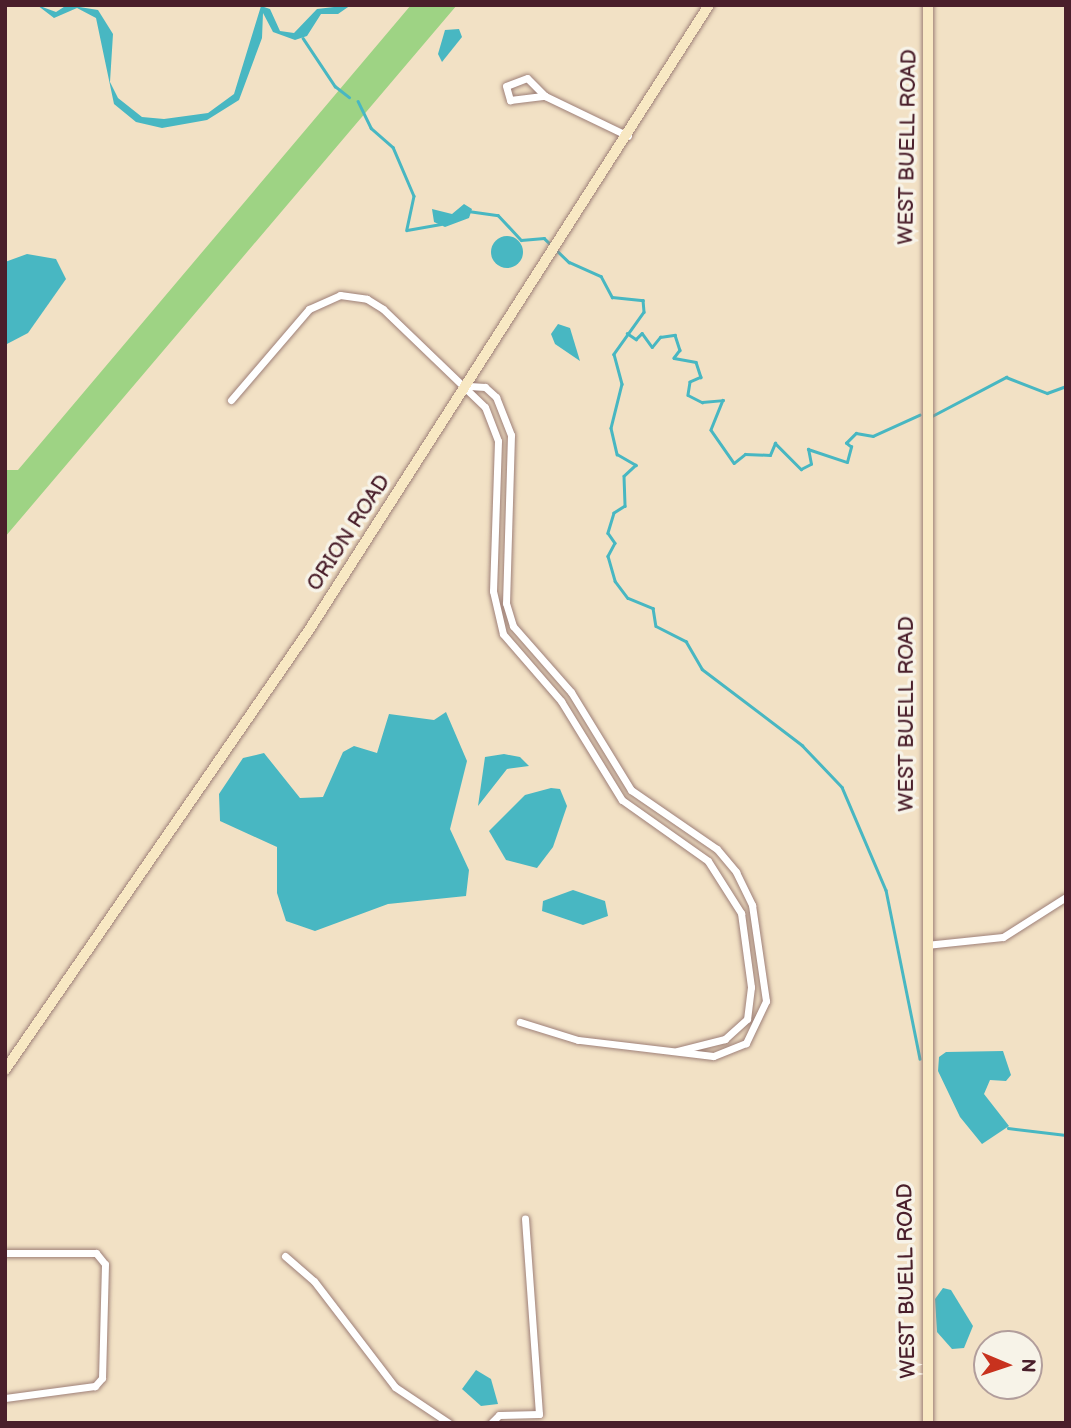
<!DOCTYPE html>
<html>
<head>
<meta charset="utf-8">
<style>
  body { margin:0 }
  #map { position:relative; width:1071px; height:1428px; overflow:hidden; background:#f2e1c5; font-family:"Balsamiq Sans",sans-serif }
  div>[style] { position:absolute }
  .green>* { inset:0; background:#9ed384 }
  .water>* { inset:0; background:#48b7c2 }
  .round { border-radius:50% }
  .stream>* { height:2.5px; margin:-1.25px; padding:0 1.25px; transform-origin:1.25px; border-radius:1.25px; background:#48b7c2 }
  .roads { filter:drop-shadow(0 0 2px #9e8078) drop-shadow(0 0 2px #9e8078) }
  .street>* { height:7px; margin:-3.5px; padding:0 3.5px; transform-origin:3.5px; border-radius:3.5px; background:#fff }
  .secondary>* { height:10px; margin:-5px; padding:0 5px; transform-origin:5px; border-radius:5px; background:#f8e8c3 }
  span { translate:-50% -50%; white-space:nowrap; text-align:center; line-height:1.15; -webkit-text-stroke:7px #f7f3e8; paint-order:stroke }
  .street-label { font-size:21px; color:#4a1f2b }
  .frame { position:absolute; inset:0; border:7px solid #4a1f2b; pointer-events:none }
  .north { position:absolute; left:973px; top:1330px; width:70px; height:70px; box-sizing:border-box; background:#f7f3e8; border:2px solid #b29e9c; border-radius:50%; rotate:92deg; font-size:19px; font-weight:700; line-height:28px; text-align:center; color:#4a1f2b }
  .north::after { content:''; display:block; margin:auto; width:24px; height:32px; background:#c8321e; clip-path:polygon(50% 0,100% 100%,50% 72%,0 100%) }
</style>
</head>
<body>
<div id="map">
  <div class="green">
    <div style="clip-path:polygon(411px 5px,457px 5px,5px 537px,5px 470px,18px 470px)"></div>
  </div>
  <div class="water">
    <div style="clip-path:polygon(37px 5px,56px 12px,67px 5px,98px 10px,113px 34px,110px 82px,118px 98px,142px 117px,164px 119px,208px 113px,234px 94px,261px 6px,270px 9px,280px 31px,294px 33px,317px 9px,351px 5px,338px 14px,321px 14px,307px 36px,295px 40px,273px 32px,263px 13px,262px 38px,239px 100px,207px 120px,162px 128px,136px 122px,114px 104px,96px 18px,77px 8px,54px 18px)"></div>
    <div style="clip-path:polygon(459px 29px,462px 37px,442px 62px,438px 54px,445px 30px)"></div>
    <div style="clip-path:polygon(464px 204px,472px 209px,469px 218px,445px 227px,434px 222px,432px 209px,452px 214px)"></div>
    <div class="round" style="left:491px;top:236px;width:32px;height:32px"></div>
    <div style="clip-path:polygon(27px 254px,56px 259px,66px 279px,28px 333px,5px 345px,5px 262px)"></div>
    <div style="clip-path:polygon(558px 324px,570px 328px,580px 361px,555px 344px,551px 334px)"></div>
    <div style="clip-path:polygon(446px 712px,467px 761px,450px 829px,469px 870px,466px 896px,388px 904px,315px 931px,286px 921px,277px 893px,277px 847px,220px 821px,219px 794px,243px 758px,264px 753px,300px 798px,323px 797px,343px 752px,354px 746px,377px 753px,389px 714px,434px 720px)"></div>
    <div style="clip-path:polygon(504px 754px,520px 757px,529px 766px,507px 769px,478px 806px,485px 757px)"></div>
    <div style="clip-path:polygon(551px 788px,560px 789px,567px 806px,553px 847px,537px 868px,506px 860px,489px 831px,525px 795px)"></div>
    <div style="clip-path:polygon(573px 890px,605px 901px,608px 916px,583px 925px,542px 911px,543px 901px)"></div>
    <div style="clip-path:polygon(1003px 1051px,1011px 1075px,1006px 1081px,990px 1080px,984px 1094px,1009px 1126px,982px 1144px,960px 1117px,938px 1071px,939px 1057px,946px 1052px)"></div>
    <div style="clip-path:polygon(943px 1288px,951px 1290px,973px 1326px,964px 1348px,952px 1349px,937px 1332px,935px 1299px)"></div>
    <div style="clip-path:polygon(476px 1370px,491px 1379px,498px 1404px,481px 1406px,462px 1389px)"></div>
  </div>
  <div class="stream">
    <div style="left:303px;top:38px;width:58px;rotate:56.3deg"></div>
    <div style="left:335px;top:86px;width:18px;rotate:38deg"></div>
    <div style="left:358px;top:101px;width:30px;rotate:64deg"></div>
    <div style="left:371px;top:128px;width:29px;rotate:41deg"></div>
    <div style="left:393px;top:147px;width:53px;rotate:66.8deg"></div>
    <div style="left:414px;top:196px;width:35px;rotate:102deg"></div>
    <div style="left:407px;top:230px;width:34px;rotate:-10deg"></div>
    <div style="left:468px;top:211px;width:30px;rotate:8deg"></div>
    <div style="left:498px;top:215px;width:34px;rotate:47deg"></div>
    <div style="left:521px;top:240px;width:23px;rotate:-5deg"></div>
    <div style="left:544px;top:238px;width:35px;rotate:44deg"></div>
    <div style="left:569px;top:262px;width:35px;rotate:24deg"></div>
    <div style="left:601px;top:276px;width:24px;rotate:62deg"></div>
    <div style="left:612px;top:297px;width:31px;rotate:6deg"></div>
    <div style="left:643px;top:300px;width:12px;rotate:85deg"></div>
    <div style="left:644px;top:312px;width:52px;rotate:125.5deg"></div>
    <div style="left:614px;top:354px;width:31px;rotate:75deg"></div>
    <div style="left:622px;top:384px;width:45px;rotate:104deg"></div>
    <div style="left:611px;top:428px;width:27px;rotate:77deg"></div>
    <div style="left:617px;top:454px;width:22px;rotate:30deg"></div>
    <div style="left:636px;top:465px;width:16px;rotate:137deg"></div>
    <div style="left:624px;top:476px;width:30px;rotate:88deg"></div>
    <div style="left:625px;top:506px;width:13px;rotate:148deg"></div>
    <div style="left:614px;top:513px;width:21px;rotate:107deg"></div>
    <div style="left:608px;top:533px;width:12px;rotate:55deg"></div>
    <div style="left:615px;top:543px;width:15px;rotate:118deg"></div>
    <div style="left:608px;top:556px;width:26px;rotate:74deg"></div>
    <div style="left:615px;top:581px;width:21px;rotate:53deg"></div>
    <div style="left:628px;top:598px;width:27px;rotate:22deg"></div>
    <div style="left:653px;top:608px;width:18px;rotate:81deg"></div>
    <div style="left:656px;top:626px;width:34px;rotate:27deg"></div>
    <div style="left:686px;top:641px;width:32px;rotate:60deg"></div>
    <div style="left:702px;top:669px;width:126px;rotate:37.2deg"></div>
    <div style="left:802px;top:745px;width:58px;rotate:46.4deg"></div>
    <div style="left:842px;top:787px;width:112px;rotate:66.9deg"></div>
    <div style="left:886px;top:890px;width:172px;rotate:78.6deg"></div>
    <div style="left:627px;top:333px;width:11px;rotate:34deg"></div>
    <div style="left:636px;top:339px;width:8px;rotate:-45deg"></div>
    <div style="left:642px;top:333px;width:17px;rotate:54deg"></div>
    <div style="left:652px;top:347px;width:13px;rotate:-51deg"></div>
    <div style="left:660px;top:337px;width:15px;rotate:-8deg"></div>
    <div style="left:675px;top:335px;width:16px;rotate:72deg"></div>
    <div style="left:680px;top:350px;width:10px;rotate:127deg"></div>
    <div style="left:674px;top:358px;width:22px;rotate:10deg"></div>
    <div style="left:696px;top:362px;width:16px;rotate:72deg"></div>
    <div style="left:701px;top:377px;width:12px;rotate:156deg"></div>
    <div style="left:690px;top:382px;width:13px;rotate:99deg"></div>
    <div style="left:688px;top:395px;width:16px;rotate:27deg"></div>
    <div style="left:702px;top:402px;width:21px;rotate:-5deg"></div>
    <div style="left:723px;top:400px;width:32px;rotate:112deg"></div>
    <div style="left:711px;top:430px;width:40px;rotate:55.1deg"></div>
    <div style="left:734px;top:463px;width:14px;rotate:-39deg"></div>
    <div style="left:745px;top:454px;width:25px;rotate:2deg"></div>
    <div style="left:770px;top:455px;width:13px;rotate:-67deg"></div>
    <div style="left:775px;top:443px;width:37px;rotate:45deg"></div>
    <div style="left:801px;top:469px;width:11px;rotate:-27deg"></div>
    <div style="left:811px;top:464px;width:15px;rotate:-101deg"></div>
    <div style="left:808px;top:449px;width:41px;rotate:18.4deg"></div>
    <div style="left:847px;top:462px;width:16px;rotate:-75deg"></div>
    <div style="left:851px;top:447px;width:6px;rotate:-141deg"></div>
    <div style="left:846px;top:443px;width:14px;rotate:-45deg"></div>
    <div style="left:856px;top:433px;width:17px;rotate:10deg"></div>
    <div style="left:873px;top:436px;width:51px;rotate:-24.5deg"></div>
    <div style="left:932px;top:416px;width:84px;rotate:-27.8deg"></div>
    <div style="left:1006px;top:377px;width:44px;rotate:21.3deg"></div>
    <div style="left:1047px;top:393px;width:20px;rotate:-20deg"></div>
    <div style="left:1008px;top:1128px;width:58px;rotate:6.9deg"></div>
  </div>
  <div class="roads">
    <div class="street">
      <div style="left:545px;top:96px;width:25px;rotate:-135deg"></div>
      <div style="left:527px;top:78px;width:22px;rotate:159deg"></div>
      <div style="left:506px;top:86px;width:15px;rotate:74deg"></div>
      <div style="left:510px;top:100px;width:35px;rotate:-7deg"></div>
      <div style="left:545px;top:96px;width:92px;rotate:25.7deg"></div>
      <div style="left:469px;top:386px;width:16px;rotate:4deg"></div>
      <div style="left:485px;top:387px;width:15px;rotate:42deg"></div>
      <div style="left:496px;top:397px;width:41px;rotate:68.5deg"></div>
      <div style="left:511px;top:435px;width:168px;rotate:91.7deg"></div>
      <div style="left:506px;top:603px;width:24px;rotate:73deg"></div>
      <div style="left:513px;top:626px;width:88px;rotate:48.7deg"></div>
      <div style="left:571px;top:692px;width:115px;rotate:58.5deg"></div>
      <div style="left:631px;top:790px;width:104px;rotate:34.5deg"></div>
      <div style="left:717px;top:849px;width:30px;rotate:50deg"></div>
      <div style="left:736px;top:872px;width:37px;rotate:64deg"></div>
      <div style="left:752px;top:905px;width:97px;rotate:81.7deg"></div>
      <div style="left:766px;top:1001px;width:47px;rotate:115.5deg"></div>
      <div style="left:746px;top:1043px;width:35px;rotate:158deg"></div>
      <div style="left:713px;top:1056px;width:136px;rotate:-173.2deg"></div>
      <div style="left:578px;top:1040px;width:61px;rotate:-162.8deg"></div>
      <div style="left:231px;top:400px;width:120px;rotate:-49.4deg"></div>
      <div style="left:309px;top:309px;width:34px;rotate:-24deg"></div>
      <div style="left:340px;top:295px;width:27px;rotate:8deg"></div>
      <div style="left:367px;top:299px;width:19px;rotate:32deg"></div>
      <div style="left:383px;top:309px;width:141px;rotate:43.9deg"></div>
      <div style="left:485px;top:407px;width:36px;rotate:69deg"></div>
      <div style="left:498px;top:441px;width:150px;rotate:91.9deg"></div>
      <div style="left:493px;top:591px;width:44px;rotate:76.9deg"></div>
      <div style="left:503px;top:634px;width:89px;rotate:49.1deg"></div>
      <div style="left:561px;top:701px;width:116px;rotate:58.4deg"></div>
      <div style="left:622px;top:800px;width:105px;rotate:35.3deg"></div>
      <div style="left:708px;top:861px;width:62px;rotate:57.6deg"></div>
      <div style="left:741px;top:913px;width:75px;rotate:82.3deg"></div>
      <div style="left:751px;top:987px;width:32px;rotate:97deg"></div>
      <div style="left:747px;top:1019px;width:30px;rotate:138deg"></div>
      <div style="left:725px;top:1039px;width:49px;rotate:166deg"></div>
      <div style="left:926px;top:945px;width:77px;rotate:-5.9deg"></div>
      <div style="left:1003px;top:937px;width:75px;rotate:-32.4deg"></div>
      <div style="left:5px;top:1253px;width:91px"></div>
      <div style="left:96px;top:1253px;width:14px;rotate:51deg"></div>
      <div style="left:105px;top:1264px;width:114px;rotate:91.5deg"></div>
      <div style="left:102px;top:1378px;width:11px;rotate:131deg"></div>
      <div style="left:95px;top:1386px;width:91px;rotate:172.4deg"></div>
      <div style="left:285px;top:1256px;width:38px;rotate:41deg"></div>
      <div style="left:314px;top:1281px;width:133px;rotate:52.6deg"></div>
      <div style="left:395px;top:1387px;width:65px;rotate:33.7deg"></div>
      <div style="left:491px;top:1423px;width:11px;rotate:-45deg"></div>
      <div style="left:499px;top:1415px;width:40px;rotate:-1.4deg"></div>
      <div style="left:539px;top:1414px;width:196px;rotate:-94.1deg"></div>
    </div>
    <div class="secondary">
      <div style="left:928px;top:5px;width:1418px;rotate:90deg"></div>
      <div style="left:5px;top:1070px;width:535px;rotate:-55.36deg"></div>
      <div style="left:309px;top:630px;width:742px;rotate:-57.38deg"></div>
    </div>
  </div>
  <div class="street-label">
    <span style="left:908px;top:147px;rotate:-89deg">WEST BUELL ROAD</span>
    <span style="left:349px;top:533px;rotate:-57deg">ORION ROAD</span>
    <span style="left:907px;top:714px;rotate:-90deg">WEST BUELL ROAD</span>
    <span style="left:907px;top:1281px;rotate:-91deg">WEST BUELL ROAD</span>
  </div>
  <div class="frame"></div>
  <div class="north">N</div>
</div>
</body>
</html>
